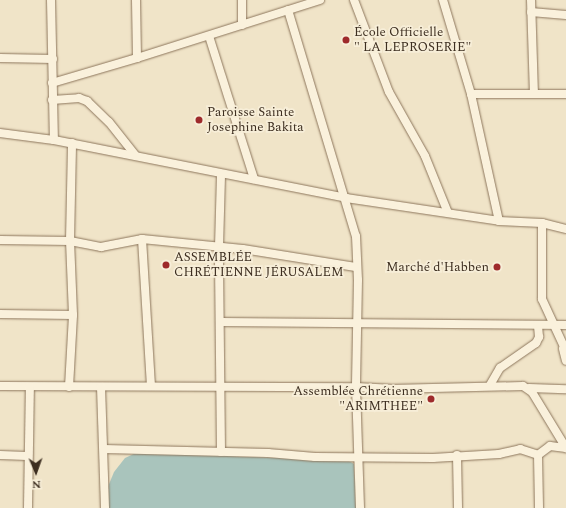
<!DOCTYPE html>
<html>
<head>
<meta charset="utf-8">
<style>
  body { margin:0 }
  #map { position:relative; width:566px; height:508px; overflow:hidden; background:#f0e4c8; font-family:Spectral,serif }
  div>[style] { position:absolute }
  .water>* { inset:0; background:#a9c4bc }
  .roads { filter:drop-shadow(0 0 1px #8d765c) drop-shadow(0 0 1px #8d765c) }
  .minor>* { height:8px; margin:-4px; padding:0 4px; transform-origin:4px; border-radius:4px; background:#faf1dc }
  .dots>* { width:11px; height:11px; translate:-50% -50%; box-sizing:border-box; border:2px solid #f7eed8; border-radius:50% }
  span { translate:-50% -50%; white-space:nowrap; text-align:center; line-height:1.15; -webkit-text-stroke:3.5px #f7eed8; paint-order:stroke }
  .poi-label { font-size:13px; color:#3d2e20 }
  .left { translate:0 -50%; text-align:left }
  .right { translate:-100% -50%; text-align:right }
  .north { position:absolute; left:16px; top:452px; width:40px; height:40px; -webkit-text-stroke:3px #f7eed8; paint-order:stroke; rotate:178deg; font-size:11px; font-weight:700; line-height:16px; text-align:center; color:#3d2e20 }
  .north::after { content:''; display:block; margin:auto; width:14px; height:18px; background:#3d2e20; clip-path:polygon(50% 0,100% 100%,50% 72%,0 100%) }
</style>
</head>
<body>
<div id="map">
  <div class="water">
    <div style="clip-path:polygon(138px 452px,349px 461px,354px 464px,356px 508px,106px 508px,107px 489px,114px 472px,125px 458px)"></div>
  </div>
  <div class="roads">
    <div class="minor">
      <div style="left:51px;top:0;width:140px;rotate:88.8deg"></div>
      <div style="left:136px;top:0;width:58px;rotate:89deg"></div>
      <div style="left:137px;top:58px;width:192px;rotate:-17.6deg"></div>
      <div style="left:354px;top:0;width:98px;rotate:69.2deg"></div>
      <div style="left:389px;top:92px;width:73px;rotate:60.6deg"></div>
      <div style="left:425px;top:156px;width:61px;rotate:68deg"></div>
      <div style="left:443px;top:0;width:98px;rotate:73.4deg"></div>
      <div style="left:471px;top:94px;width:130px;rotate:77.6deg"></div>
      <div style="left:531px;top:0;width:93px;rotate:88.2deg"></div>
      <div style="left:288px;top:10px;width:236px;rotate:73.3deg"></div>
      <div style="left:356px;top:236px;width:44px;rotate:87.4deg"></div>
      <div style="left:358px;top:280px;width:107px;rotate:91.1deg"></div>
      <div style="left:356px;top:387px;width:121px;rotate:88.1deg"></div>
      <div style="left:531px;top:12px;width:35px;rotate:5deg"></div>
      <div style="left:242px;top:25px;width:25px;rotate:-90deg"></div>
      <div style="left:209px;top:36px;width:150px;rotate:72.5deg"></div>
      <div style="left:0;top:58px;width:53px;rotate:1.1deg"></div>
      <div style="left:52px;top:83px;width:89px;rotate:-16.4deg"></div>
      <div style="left:471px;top:94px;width:95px"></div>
      <div style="left:52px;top:100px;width:27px;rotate:-4deg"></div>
      <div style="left:79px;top:98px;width:9px;rotate:21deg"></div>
      <div style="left:87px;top:101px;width:30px;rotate:44deg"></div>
      <div style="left:109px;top:122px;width:43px;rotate:51.5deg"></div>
      <div style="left:0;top:133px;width:54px;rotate:7.4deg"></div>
      <div style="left:54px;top:140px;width:298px;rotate:11.2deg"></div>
      <div style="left:346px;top:198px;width:155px;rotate:8.5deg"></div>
      <div style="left:499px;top:221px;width:43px;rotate:2.7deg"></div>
      <div style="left:542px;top:223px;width:25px;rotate:14deg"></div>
      <div style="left:542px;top:223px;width:76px;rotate:90deg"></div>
      <div style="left:542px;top:299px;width:57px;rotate:65.2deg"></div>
      <div style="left:142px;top:239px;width:147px;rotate:86.5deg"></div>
      <div style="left:0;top:240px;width:70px;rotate:0.8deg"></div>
      <div style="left:70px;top:241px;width:32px;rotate:11deg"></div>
      <div style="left:101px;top:247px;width:42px;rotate:-11deg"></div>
      <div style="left:142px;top:239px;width:101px;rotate:5.7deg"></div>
      <div style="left:243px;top:249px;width:114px;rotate:9.1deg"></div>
      <div style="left:0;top:314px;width:73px;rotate:0.8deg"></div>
      <div style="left:221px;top:322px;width:345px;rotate:0.5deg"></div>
      <div style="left:563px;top:349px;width:12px;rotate:76deg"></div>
      <div style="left:490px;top:385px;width:20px;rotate:-60deg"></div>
      <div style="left:500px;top:368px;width:44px;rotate:-34.8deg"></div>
      <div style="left:536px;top:343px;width:7px;rotate:-63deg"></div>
      <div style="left:539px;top:337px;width:12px;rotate:-95deg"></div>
      <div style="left:0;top:386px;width:356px;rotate:0.2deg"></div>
      <div style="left:356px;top:387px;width:34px;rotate:3deg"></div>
      <div style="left:390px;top:389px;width:133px;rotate:-1.3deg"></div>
      <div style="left:523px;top:386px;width:11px;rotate:34deg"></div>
      <div style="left:532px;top:392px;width:66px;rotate:58.7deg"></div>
      <div style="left:69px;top:387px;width:72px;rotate:-86.8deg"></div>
      <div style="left:73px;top:315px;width:74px;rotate:-92.3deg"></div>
      <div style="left:70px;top:241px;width:98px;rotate:-88.8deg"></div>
      <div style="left:101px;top:387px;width:121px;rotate:88.1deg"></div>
      <div style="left:529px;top:388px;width:37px;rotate:2deg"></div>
      <div style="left:104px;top:449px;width:164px;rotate:1.4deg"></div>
      <div style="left:268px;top:453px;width:47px;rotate:4.9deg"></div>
      <div style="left:315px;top:457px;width:118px;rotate:0.5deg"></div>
      <div style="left:433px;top:458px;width:66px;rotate:-3.5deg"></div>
      <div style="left:499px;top:454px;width:22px;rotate:-13deg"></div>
      <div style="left:520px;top:449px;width:19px;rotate:18deg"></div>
      <div style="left:221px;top:452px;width:205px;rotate:-90.6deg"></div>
      <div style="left:219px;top:247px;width:73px;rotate:-88.4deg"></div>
      <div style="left:0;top:455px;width:27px;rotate:2deg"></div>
      <div style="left:457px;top:455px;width:53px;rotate:88.9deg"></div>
      <div style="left:538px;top:455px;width:53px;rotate:88.9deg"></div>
      <div style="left:538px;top:455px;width:15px;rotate:-37deg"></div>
      <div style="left:550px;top:446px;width:16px;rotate:7deg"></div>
      <div style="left:28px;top:508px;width:121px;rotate:-89.1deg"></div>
    </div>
  </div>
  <div class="dots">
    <div style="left:346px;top:40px;background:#9e2a2b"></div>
    <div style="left:199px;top:120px;background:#9e2a2b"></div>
    <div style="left:166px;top:265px;background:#9e2a2b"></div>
    <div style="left:497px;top:267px;background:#9e2a2b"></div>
    <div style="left:431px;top:399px;background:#9e2a2b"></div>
  </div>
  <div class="poi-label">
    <span class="left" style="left:354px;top:40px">École Officielle<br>" LA LEPROSERIE"</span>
    <span class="left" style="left:207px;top:120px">Paroisse Sainte<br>Josephine Bakita</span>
    <span class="left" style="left:174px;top:265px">ASSEMBLÉE<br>CHRÉTIENNE JÉRUSALEM</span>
    <span class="right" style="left:489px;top:267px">Marché d'Habben</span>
    <span class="right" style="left:423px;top:399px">Assemblée Chrétienne<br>"ARIMTHEE"</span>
  </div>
  <div class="north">N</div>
</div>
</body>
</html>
